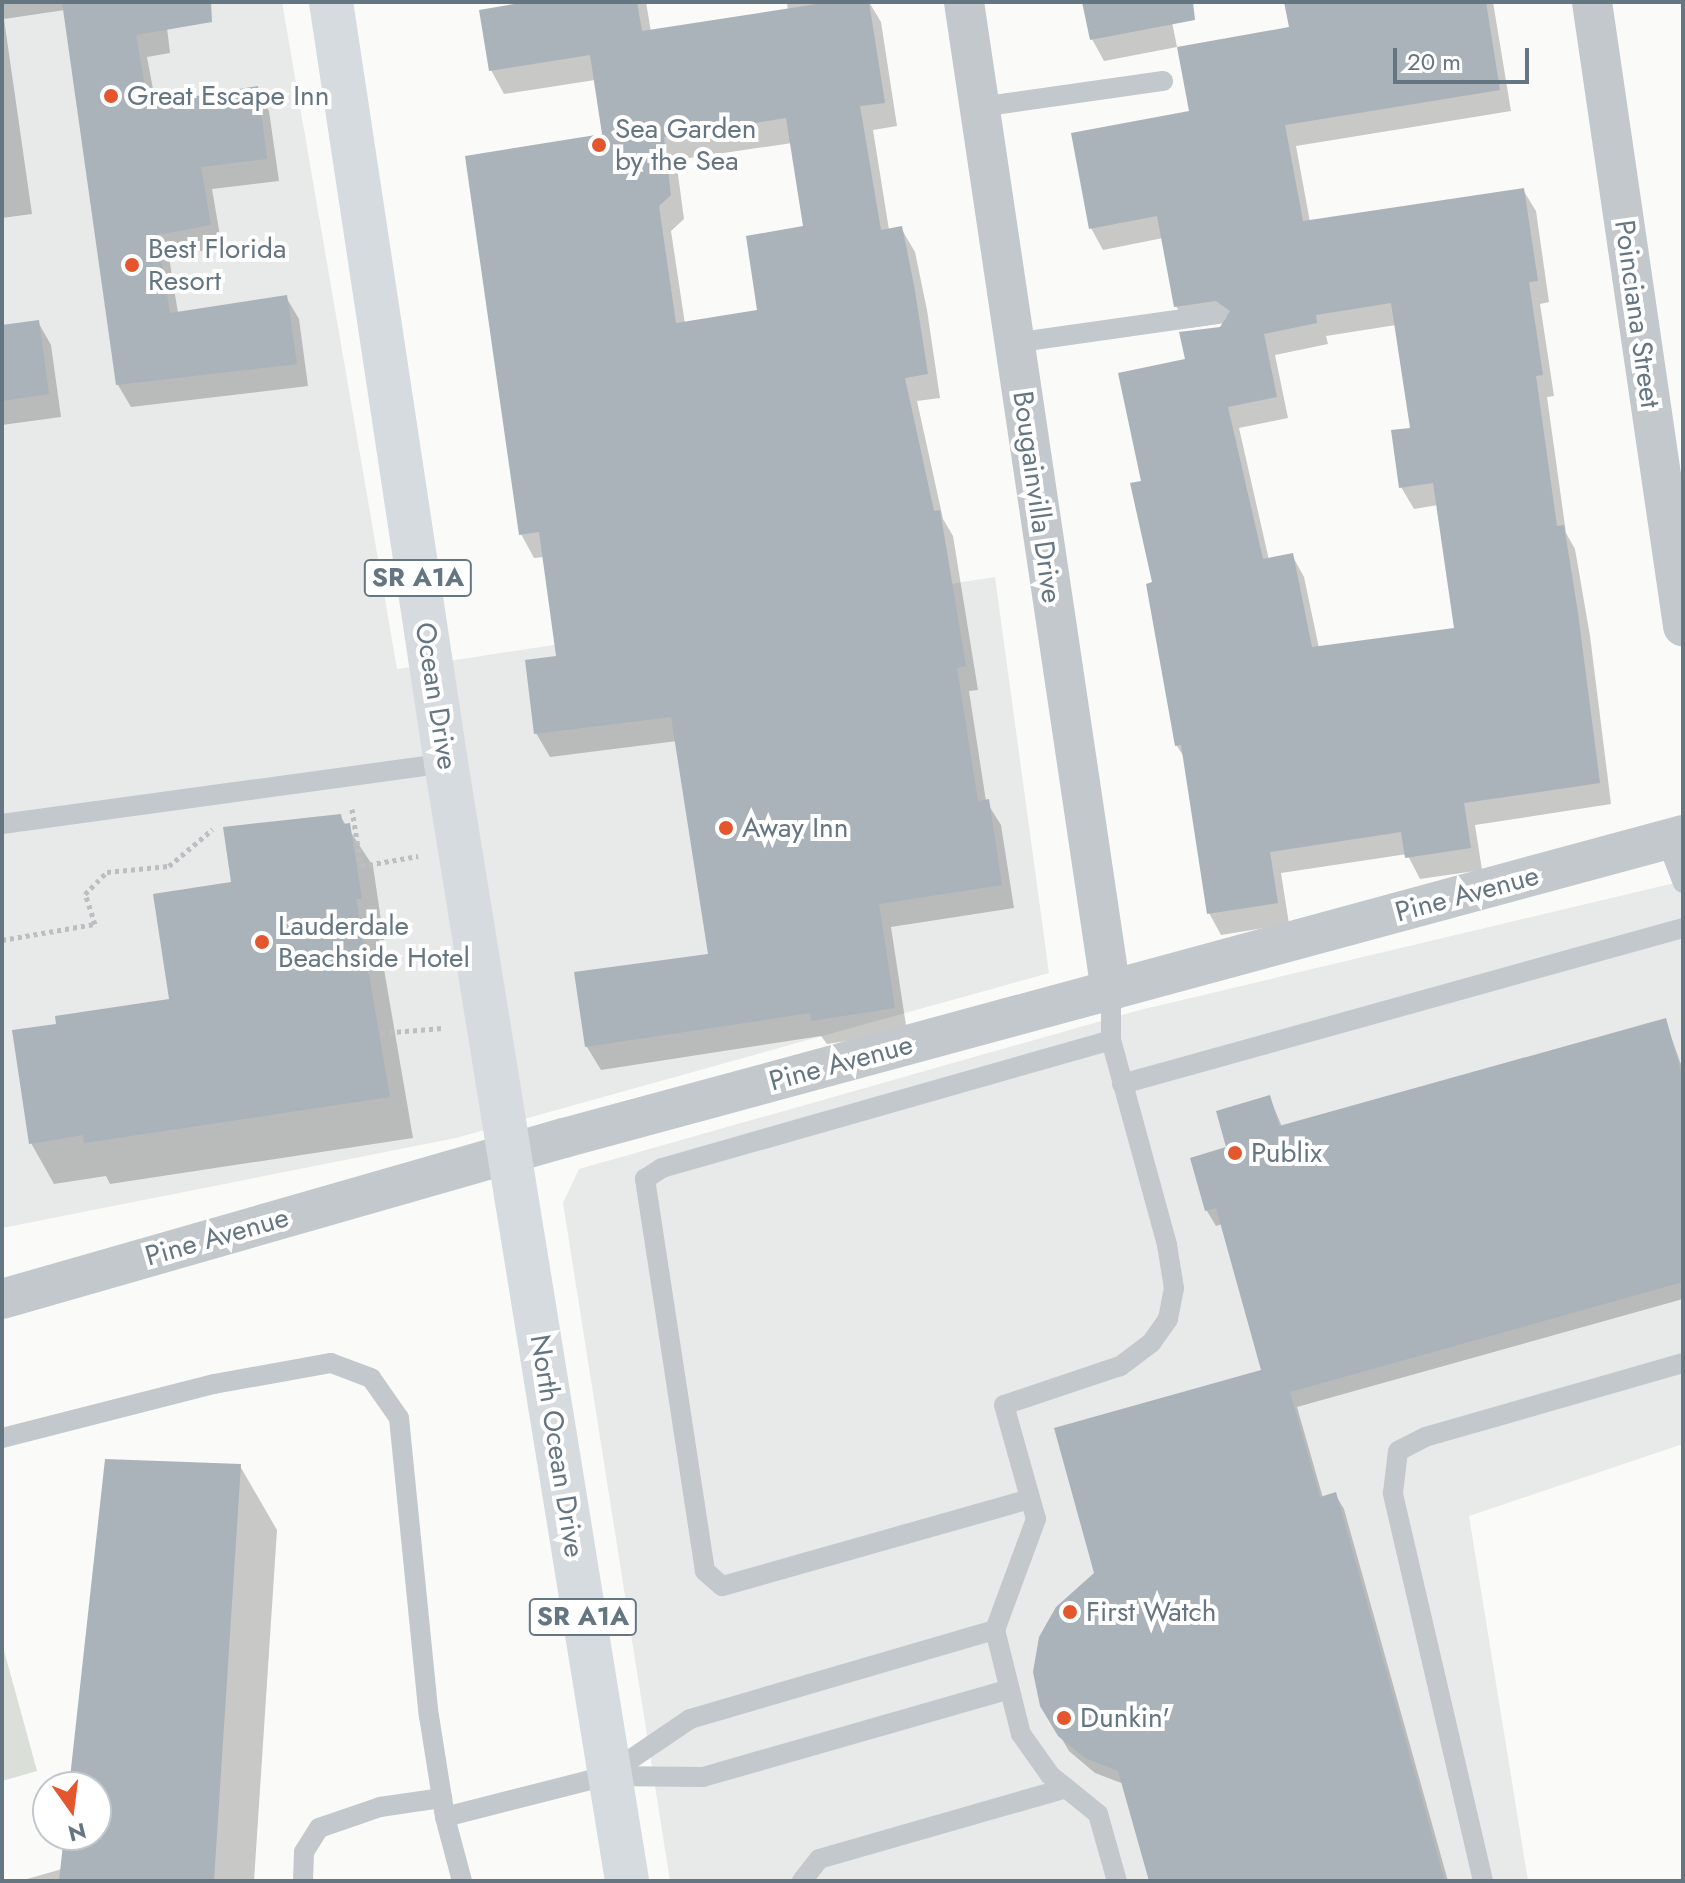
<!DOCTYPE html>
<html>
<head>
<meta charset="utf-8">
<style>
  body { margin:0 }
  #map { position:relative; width:1685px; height:1883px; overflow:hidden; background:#fafaf8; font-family:Jost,sans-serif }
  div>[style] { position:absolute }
  .built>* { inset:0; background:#e8e9e9 }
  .green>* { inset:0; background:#dadfd7 }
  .shadow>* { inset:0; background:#0003 }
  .building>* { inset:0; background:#aab3b9 }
  .path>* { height:5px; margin-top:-2.5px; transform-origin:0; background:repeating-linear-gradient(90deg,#bbbfc2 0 4px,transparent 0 8px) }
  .lane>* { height:20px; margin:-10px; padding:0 10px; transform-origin:10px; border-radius:10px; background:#c3c8cc }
  .street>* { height:40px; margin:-20px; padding:0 20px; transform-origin:20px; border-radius:20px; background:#c3c8cc }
  .primary>* { height:44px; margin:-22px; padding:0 22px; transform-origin:22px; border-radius:22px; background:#d6dbdf }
  .dots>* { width:22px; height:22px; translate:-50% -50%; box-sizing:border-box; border:4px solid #fff; border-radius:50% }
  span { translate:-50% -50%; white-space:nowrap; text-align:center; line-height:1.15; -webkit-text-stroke:8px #fff; paint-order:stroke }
  .shield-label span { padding:2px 6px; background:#fff; border:2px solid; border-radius:6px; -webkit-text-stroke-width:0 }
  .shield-label { font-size:26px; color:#657683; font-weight:700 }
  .poi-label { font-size:28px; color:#657683 }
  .left { translate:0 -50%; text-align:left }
  .street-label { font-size:28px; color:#657683 }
  .frame { position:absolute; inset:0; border:4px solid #657683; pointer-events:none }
  .north { position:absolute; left:32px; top:1771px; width:80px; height:80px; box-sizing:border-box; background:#fff; border:2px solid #c1c8cd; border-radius:50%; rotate:166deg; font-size:22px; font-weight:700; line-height:32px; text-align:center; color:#657683 }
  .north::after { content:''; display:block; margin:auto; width:28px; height:36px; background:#e4572e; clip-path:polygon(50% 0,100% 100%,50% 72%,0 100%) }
  .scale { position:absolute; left:1393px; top:48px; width:136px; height:36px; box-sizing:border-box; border:4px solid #657683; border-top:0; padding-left:10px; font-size:24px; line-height:28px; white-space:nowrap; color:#657683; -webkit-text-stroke:6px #fff; paint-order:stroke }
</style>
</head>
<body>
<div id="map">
  <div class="built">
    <div style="clip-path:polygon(2px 2px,282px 2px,397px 669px,995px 577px,1049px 973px,456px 1138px,2px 1228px)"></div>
    <div style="clip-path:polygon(1683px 881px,1683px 1444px,1469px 1516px,1528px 1881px,670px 1881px,563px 1203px,579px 1169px,1140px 1010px)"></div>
  </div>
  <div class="green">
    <div style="clip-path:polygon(2px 1643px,37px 1771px,2px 1781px)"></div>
  </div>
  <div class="shadow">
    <div style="clip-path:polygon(2px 2px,164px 2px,170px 53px,147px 57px,156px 105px,257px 89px,269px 111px,279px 181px,212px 189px,222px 247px,169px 257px,178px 313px,286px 297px,299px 319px,308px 386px,131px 407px,118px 385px,65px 10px,4px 19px,32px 214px,2px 218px)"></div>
    <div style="clip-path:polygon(evenodd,538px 2px,646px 2px,651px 32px,788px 11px,787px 2px,869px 2px,881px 22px,897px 126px,873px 130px,889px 230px,901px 228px,915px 252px,927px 310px,940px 398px,917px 401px,943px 519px,953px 536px,978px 690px,969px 691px,986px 801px,1001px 825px,1014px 908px,891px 927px,907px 1032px,827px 1044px,821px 1036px,601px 1070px,587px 1047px,576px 974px,711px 956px,677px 741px,550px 757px,536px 733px,558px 658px,544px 557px,534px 558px,521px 534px,604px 135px,595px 80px,504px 94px,491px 70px,538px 2px,792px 143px,805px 228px,760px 312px,685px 324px,671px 231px,684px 219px,676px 160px,792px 143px)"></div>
    <div style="clip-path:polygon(1084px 2px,1168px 2px,1177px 47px,1104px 61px,1092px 39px)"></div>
    <div style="clip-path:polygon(evenodd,1286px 2px,1493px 2px,1511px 111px,1296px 146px,1310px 222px,1523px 190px,1536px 211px,1549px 302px,1540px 304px,1554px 396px,1547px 397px,1566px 533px,1575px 549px,1590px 636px,1611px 804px,1475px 825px,1482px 870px,1420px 879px,1407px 854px,1281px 873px,1289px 924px,1221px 935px,1209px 913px,1186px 760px,1177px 746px,1148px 585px,1155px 584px,1143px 482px,1187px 361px,1224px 323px,1189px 328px,1176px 306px,1163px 238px,1103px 250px,1091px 228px,1191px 113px,1291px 29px,1286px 2px,1396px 325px,1412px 429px,1401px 487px,1414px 509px,1438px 505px,1457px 630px,1319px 648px,1304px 577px,1292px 555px,1269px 560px,1239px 428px,1288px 418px,1275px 355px,1328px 344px,1326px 336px,1396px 325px)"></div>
    <div style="clip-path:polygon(38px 322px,51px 345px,61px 417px,2px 425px,2px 327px)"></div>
    <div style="clip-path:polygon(340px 816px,373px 866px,384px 940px,379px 940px,413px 1138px,110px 1184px,106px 1176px,54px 1184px,31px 1143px,58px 1026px,171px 1000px,234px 884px)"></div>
    <div style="clip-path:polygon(1665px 1020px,1683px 1070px,1683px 1299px,1297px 1407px,1323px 1498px,1335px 1494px,1344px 1509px,1448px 1881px,1151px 1881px,1124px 1784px,1095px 1773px,1069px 1751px,1042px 1705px,1096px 1574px,1263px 1371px,1222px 1224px,1216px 1226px,1207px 1211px,1193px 1159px,1229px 1148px,1270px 1098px,1282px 1127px)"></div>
    <div style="clip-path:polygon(240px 1466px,277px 1530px,254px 1881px,20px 1881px,62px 1869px,66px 1835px,96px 1835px,96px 1787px,71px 1787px)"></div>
  </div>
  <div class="building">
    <div style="clip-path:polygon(62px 2px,211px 2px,212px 22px,136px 35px,148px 104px,258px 86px,267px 159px,201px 167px,211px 225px,157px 235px,170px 313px,287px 295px,297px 364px,116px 385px)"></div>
    <div style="clip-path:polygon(evenodd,526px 2px,637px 2px,642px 31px,830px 2px,869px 2px,885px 103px,860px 106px,881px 230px,902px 226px,914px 285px,928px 374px,905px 378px,934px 511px,940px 510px,966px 666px,957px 668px,978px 801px,989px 799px,1002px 885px,879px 904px,895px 1008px,811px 1021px,810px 1013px,585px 1047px,574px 972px,708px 954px,671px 717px,534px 734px,525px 660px,556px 656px,539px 532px,519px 535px,465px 156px,602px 134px,590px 55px,489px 71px,479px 10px,526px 2px,786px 118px,803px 226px,746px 236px,757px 310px,676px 323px,659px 206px,671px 195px,664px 137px,786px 118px)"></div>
    <div style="clip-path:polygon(1082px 2px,1193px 2px,1195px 20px,1090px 40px)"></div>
    <div style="clip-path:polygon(evenodd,1284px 2px,1486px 2px,1500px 90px,1285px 125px,1303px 221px,1524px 188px,1538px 281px,1529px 282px,1543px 375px,1536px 376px,1557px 526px,1564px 525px,1578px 613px,1600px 783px,1464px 803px,1471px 848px,1405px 858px,1401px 832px,1270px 852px,1278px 903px,1207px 914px,1181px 745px,1175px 746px,1146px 584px,1152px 582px,1130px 483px,1141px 481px,1118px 373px,1185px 359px,1179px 332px,1220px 327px,1230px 311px,1216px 301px,1174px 307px,1157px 216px,1089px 229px,1071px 133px,1189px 111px,1177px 47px,1289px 27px,1284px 2px,1391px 303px,1410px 428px,1391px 430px,1399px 488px,1433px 483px,1454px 628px,1312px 647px,1293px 553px,1263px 559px,1228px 407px,1277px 397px,1264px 334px,1317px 323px,1316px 315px,1391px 303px)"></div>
    <div style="clip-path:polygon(39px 320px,49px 394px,2px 401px,2px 325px)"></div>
    <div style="clip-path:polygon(341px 814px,343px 824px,350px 823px,362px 899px,356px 899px,390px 1097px,84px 1143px,83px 1135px,29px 1144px,12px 1030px,56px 1024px,55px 1016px,169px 999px,153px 894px,231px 882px,223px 827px)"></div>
    <div style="clip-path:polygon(1666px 1018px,1683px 1080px,1683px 1282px,1290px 1392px,1320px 1497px,1336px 1492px,1445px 1881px,1149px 1881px,1118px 1771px,1085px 1758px,1058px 1736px,1040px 1706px,1033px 1672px,1039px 1637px,1056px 1607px,1094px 1573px,1054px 1428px,1261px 1370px,1216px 1208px,1205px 1211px,1190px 1158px,1226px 1147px,1216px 1111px,1270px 1095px,1279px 1126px)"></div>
    <div style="clip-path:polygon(105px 1459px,241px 1464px,214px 1881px,59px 1881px,64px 1835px,96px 1835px,96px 1787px,69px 1787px)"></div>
  </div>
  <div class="path">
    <div style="left:352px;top:809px;width:58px;rotate:81deg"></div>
    <div style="left:361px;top:866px;width:58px;rotate:-10deg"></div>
    <div style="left:2px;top:940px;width:94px;rotate:-9.8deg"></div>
    <div style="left:95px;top:924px;width:32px;rotate:-108deg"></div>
    <div style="left:85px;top:894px;width:31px;rotate:-45deg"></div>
    <div style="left:107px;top:872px;width:62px;rotate:-5.5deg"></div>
    <div style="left:169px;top:866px;width:57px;rotate:-40.1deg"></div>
    <div style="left:381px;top:1033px;width:62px;rotate:-4.6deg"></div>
  </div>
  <div class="lane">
    <div style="left:980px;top:107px;width:185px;rotate:-8.1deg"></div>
    <div style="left:1014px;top:343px;width:205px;rotate:-8.1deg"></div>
    <div style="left:2px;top:824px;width:448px;rotate:-7.8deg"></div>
    <div style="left:1666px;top:839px;width:47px;rotate:68.9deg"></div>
    <div style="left:1111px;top:991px;width:49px;rotate:90deg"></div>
    <div style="left:1111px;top:1040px;width:213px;rotate:74.7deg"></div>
    <div style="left:1167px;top:1245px;width:44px;rotate:80.8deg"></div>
    <div style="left:1174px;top:1288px;width:32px;rotate:101deg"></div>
    <div style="left:1168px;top:1319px;width:29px;rotate:125deg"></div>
    <div style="left:1151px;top:1343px;width:39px;rotate:143deg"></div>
    <div style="left:1120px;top:1366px;width:122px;rotate:161.4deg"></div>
    <div style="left:1004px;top:1405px;width:118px;rotate:74.3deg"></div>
    <div style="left:1036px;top:1519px;width:118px;rotate:110.3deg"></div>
    <div style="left:995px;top:1630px;width:107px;rotate:76deg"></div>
    <div style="left:1021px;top:1734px;width:50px;rotate:54.7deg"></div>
    <div style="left:1050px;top:1775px;width:62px;rotate:39.1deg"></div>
    <div style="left:1098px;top:1814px;width:70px;rotate:74.2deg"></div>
    <div style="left:1122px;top:1084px;width:582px;rotate:-15.54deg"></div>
    <div style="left:2px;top:1438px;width:219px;rotate:-14.3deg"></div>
    <div style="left:214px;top:1384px;width:119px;rotate:-10.2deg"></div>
    <div style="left:331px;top:1363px;width:43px;rotate:20.6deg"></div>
    <div style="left:371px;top:1378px;width:49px;rotate:55deg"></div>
    <div style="left:399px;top:1418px;width:300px;rotate:84.3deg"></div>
    <div style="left:429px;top:1716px;width:102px;rotate:81deg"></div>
    <div style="left:1030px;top:1499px;width:320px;rotate:164.2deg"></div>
    <div style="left:722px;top:1586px;width:23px;rotate:-139deg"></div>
    <div style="left:705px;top:1571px;width:397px;rotate:-98.7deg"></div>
    <div style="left:645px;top:1179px;width:20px;rotate:-33deg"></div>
    <div style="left:662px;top:1168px;width:467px;rotate:-15.9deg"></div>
    <div style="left:609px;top:1774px;width:98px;rotate:-34.2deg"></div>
    <div style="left:690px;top:1719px;width:318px;rotate:-16.3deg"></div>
    <div style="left:303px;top:1881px;width:29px;rotate:-88deg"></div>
    <div style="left:304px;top:1852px;width:28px;rotate:-58deg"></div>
    <div style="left:319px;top:1828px;width:65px;rotate:-19deg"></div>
    <div style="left:380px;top:1807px;width:63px;rotate:-8.3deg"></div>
    <div style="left:462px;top:1881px;width:66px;rotate:-104.9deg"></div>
    <div style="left:445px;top:1817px;width:166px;rotate:-14.3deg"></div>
    <div style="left:606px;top:1776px;width:97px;rotate:0.6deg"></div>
    <div style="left:703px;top:1777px;width:319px;rotate:-16deg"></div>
    <div style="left:802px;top:1881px;width:28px;rotate:-52deg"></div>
    <div style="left:819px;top:1859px;width:257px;rotate:-16deg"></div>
    <div style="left:1483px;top:1881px;width:398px;rotate:-103.1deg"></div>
    <div style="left:1393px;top:1493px;width:42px;rotate:-83.2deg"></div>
    <div style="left:1398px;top:1451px;width:30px;rotate:-27deg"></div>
    <div style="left:1425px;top:1437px;width:268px;rotate:-16deg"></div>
  </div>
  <div class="street">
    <div style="left:964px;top:2px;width:1000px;rotate:81.55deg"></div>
    <div style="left:1592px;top:2px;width:631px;rotate:81.7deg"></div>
    <div style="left:2px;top:1299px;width:585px;rotate:-15.99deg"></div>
    <div style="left:564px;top:1138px;width:1159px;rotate:-15.15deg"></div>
  </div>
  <div class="primary">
    <div style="left:331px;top:2px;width:770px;rotate:81.41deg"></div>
    <div style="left:446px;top:763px;width:1133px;rotate:80.8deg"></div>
  </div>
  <div class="dots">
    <div style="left:111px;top:96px;background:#e4572e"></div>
    <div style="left:599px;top:145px;background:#e4572e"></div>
    <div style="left:132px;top:265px;background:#e4572e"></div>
    <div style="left:726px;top:828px;background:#e4572e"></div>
    <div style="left:262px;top:942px;background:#e4572e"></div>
    <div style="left:1235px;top:1153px;background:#e4572e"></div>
    <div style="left:1070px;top:1612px;background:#e4572e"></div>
    <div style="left:1064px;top:1718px;background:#e4572e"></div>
  </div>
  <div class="shield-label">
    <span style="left:418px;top:578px">SR A1A</span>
    <span style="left:583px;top:1617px">SR A1A</span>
  </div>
  <div class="poi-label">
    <span class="left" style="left:127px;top:96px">Great Escape Inn</span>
    <span class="left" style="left:615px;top:145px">Sea Garden<br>by the Sea</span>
    <span class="left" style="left:148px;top:265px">Best Florida<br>Resort</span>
    <span class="left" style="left:742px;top:828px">Away Inn</span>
    <span class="left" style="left:278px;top:942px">Lauderdale<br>Beachside Hotel</span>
    <span class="left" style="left:1251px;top:1153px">Publix</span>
    <span class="left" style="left:1086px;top:1612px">First Watch</span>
    <span class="left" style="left:1080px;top:1718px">Dunkin'</span>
  </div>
  <div class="street-label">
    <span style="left:1637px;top:314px;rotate:82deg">Poinciana Street</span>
    <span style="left:1037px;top:497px;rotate:82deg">Bougainvilla Drive</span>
    <span style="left:436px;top:696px;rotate:81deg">Ocean Drive</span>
    <span style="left:1467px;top:894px;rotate:-15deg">Pine Avenue</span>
    <span style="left:841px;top:1063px;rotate:-15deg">Pine Avenue</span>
    <span style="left:217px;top:1237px;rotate:-16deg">Pine Avenue</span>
    <span style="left:557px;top:1446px;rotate:81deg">North Ocean Drive</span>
  </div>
  <div class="frame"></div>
  <div class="north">N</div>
  <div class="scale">20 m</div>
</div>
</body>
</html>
